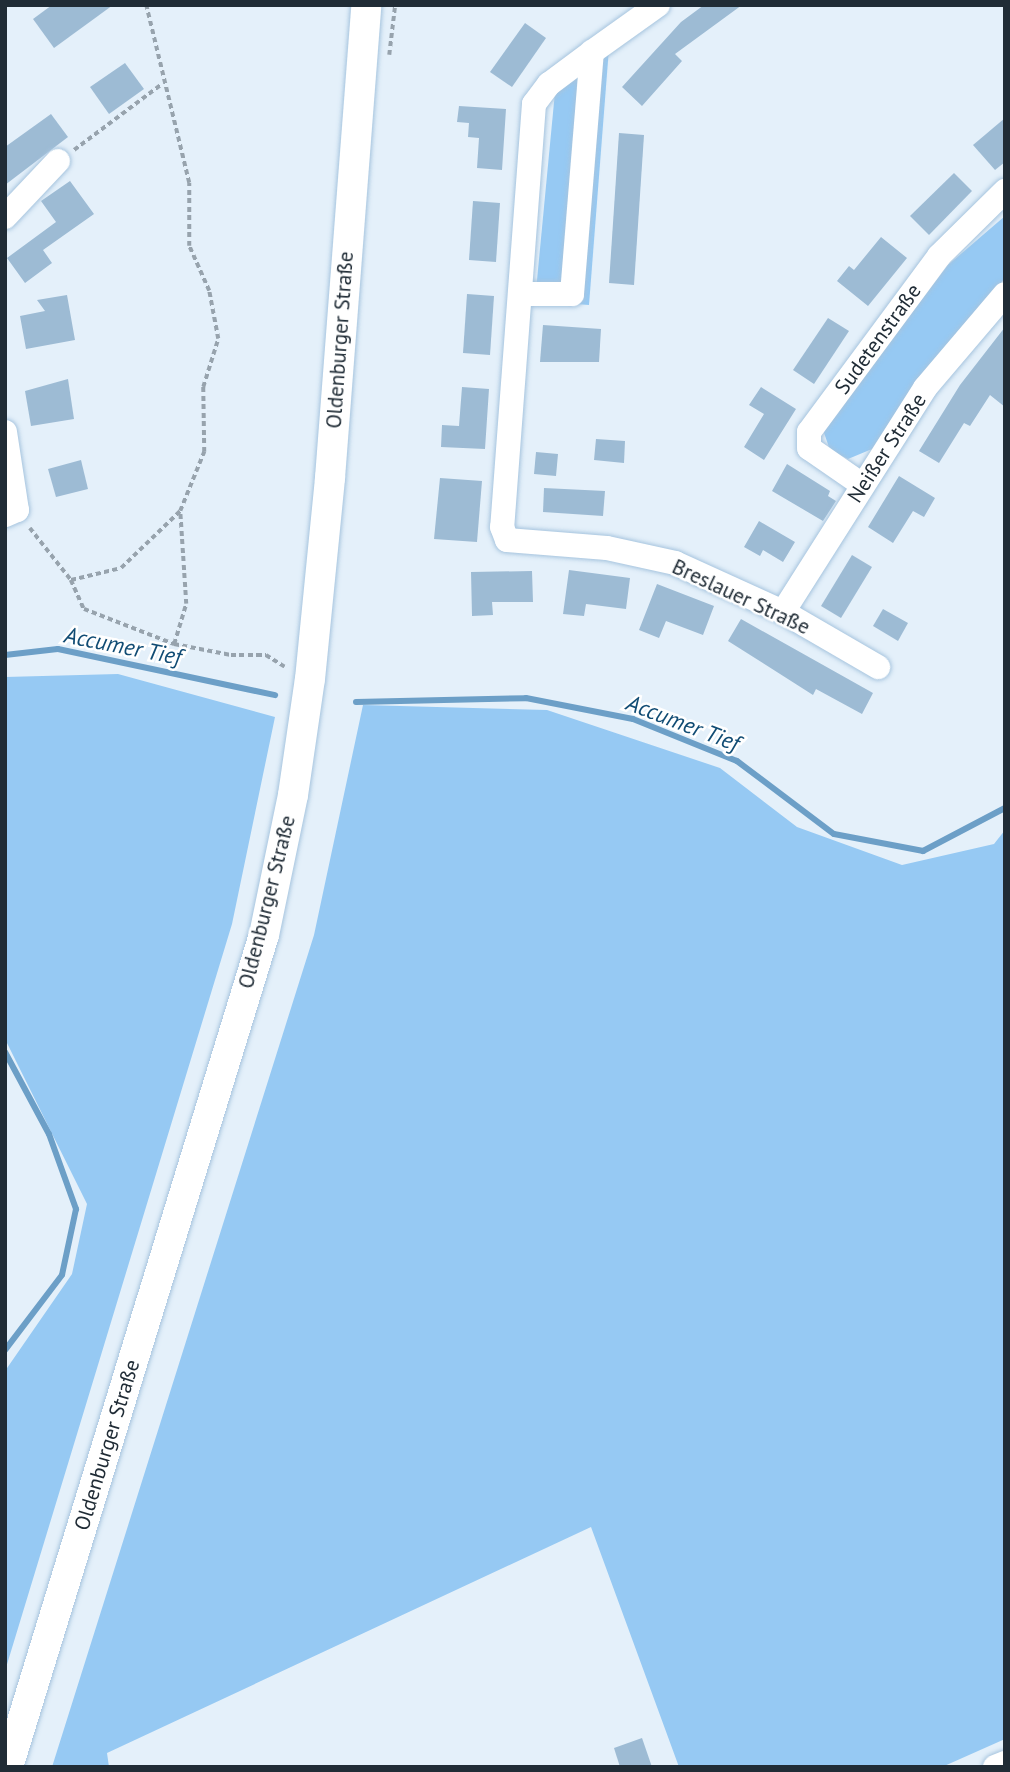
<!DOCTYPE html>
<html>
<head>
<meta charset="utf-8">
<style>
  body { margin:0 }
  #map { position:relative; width:1010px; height:1772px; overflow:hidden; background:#e4f0fa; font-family:"PT Sans",sans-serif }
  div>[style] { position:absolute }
  .green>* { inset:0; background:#96c9f3 }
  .stream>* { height:6px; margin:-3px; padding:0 3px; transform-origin:3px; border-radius:3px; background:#6c9fc7 }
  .building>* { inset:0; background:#9dbbd4 }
  .path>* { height:3.5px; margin-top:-1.75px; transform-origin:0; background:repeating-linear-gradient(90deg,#97a3ad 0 5px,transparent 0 8.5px) }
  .roads { filter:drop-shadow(0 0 2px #a6c4de) drop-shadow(0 0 2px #a6c4de) }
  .minor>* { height:24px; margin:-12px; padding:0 12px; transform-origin:12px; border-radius:12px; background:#fff }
  .major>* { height:30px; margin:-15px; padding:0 15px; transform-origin:15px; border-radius:15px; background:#fff }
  span { translate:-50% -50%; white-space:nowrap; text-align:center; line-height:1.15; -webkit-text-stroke:5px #fff; paint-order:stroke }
  .street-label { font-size:21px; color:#202c36 }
  .water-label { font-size:23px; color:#114c74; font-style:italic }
  .frame { position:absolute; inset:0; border:7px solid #202c36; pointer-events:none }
</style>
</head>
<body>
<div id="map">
  <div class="green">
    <div style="clip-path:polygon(610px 35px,589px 305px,535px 301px,557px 71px)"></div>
    <div style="clip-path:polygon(1005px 216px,1005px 278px,916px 381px,872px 449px,848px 459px,830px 450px,823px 430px,948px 265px)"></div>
    <div style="clip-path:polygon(118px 674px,275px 717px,232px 924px,5px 1671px,5px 1371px,72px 1274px,87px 1204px,5px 1039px,5px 677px)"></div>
    <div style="clip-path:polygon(363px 705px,547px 710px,720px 768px,797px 827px,902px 865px,994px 844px,1005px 830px,1005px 1739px,942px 1767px,679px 1767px,591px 1527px,107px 1753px,109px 1767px,52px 1767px,314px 935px)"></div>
  </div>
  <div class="stream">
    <div style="left:5px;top:655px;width:53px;rotate:-6.5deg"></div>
    <div style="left:58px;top:649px;width:222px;rotate:12deg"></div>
    <div style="left:356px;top:702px;width:170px;rotate:-1.3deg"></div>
    <div style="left:526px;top:698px;width:109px;rotate:11.1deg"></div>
    <div style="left:633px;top:719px;width:112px;rotate:22deg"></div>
    <div style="left:737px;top:761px;width:121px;rotate:37deg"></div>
    <div style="left:834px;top:834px;width:91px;rotate:10.8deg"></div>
    <div style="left:923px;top:851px;width:93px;rotate:-27.7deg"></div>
    <div style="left:5px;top:1052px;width:93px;rotate:61.8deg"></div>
    <div style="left:49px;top:1134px;width:80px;rotate:70.2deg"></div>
    <div style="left:76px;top:1209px;width:67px;rotate:102deg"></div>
    <div style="left:62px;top:1275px;width:94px;rotate:127.2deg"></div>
  </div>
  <div class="building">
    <div style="clip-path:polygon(52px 5px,113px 5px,54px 48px,33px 19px)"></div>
    <div style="clip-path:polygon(704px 5px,742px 5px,675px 54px,682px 61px,642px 106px,622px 87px,681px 22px)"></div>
    <div style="clip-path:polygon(525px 23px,546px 38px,512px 87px,490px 72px)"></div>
    <div style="clip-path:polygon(125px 63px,144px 89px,109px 114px,90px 87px)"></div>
    <div style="clip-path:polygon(459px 106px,506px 109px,502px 170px,477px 168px,479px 138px,468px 137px,469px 123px,457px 122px)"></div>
    <div style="clip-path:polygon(51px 114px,68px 137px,5px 185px,5px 147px)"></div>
    <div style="clip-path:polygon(1005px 118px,1005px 162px,995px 170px,973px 145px)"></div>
    <div style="clip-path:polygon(619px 133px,644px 135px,634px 285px,609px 283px)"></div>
    <div style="clip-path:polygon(954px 173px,972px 191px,929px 235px,910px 216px)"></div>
    <div style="clip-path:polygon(70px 181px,94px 214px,43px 250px,52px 263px,25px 283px,7px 258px,56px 222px,41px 201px)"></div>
    <div style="clip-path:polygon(473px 201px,500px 203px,496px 262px,469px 260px)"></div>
    <div style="clip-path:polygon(881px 237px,907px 258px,868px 306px,837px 281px,849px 266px,854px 270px)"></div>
    <div style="clip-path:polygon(467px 294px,494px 296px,490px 355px,463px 353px)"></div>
    <div style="clip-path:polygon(67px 295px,75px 340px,26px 349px,20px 316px,45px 311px,37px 300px)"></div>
    <div style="clip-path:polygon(828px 318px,849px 331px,814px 384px,793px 370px)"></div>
    <div style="clip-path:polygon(543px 325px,601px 329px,599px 362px,540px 362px)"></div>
    <div style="clip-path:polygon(1005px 327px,1005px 407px,990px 395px,970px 426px,964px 423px,939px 463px,919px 451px,960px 385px)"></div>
    <div style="clip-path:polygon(68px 379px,74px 419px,31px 426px,25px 391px)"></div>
    <div style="clip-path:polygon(462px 387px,489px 389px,485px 449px,441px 447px,442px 425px,459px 426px)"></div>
    <div style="clip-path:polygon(761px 387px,796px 409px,764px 460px,744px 447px,764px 414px,749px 405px)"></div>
    <div style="clip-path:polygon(596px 439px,625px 441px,624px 463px,594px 460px)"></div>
    <div style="clip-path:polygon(536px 452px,558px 454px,556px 476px,534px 474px)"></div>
    <div style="clip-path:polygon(81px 460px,88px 489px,56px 497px,48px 469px)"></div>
    <div style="clip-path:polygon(787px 464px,830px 491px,828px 496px,836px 501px,823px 521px,772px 491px)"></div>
    <div style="clip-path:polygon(899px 476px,935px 498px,924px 517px,913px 511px,893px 543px,868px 527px)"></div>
    <div style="clip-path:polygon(440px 478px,482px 481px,477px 542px,434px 539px)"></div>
    <div style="clip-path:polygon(544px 488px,605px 491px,603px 516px,543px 512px)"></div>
    <div style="clip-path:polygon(759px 521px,795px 542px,783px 562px,763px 550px,760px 556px,744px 547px)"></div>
    <div style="clip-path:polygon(852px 555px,872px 567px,841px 618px,821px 606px)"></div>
    <div style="clip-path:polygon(569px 570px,630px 578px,626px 609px,586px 604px,584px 616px,563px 614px)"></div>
    <div style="clip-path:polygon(532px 571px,533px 602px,492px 602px,493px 615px,472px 616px,471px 572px)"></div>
    <div style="clip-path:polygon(657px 584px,714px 606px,703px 635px,666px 621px,659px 638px,639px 630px)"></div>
    <div style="clip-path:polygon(883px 609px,908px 623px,898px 641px,873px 626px)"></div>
    <div style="clip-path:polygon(741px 619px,873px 693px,862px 714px,816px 689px,813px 695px,728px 641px)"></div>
    <div style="clip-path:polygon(642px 1738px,652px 1767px,620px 1767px,614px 1748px)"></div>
  </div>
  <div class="path">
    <div style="left:389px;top:55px;width:50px;rotate:-83.2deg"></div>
    <div style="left:74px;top:150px;width:110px;rotate:-36.9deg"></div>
    <div style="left:30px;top:528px;width:66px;rotate:51.7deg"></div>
    <div style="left:71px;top:580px;width:32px;rotate:66deg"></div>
    <div style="left:84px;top:609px;width:97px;rotate:21.3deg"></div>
    <div style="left:174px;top:644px;width:58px;rotate:10.9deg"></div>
    <div style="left:231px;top:655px;width:35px"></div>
    <div style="left:266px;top:655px;width:22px;rotate:32deg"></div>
    <div style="left:71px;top:580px;width:51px;rotate:-13.5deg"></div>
    <div style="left:121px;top:568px;width:82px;rotate:-44deg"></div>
    <div style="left:180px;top:511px;width:64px;rotate:-67.9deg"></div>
    <div style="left:204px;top:452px;width:65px;rotate:-90.9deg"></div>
    <div style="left:203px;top:387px;width:50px;rotate:-72.6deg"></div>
    <div style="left:218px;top:339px;width:49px;rotate:-100.6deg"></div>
    <div style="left:209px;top:291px;width:49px;rotate:-114deg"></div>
    <div style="left:189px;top:246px;width:63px;rotate:-90deg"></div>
    <div style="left:189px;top:183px;width:183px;rotate:-103.6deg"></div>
    <div style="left:174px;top:644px;width:42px;rotate:-73.3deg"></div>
    <div style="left:186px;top:604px;width:93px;rotate:-93.7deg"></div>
  </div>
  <div class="roads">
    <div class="minor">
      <div style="left:592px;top:52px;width:54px;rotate:143.3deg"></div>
      <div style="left:549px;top:84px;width:25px;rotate:127deg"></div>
      <div style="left:534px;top:104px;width:424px;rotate:94.3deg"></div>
      <div style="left:502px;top:527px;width:14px;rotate:69deg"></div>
      <div style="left:507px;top:540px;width:100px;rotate:4.6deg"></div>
      <div style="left:607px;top:548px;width:70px;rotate:12.4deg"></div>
      <div style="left:675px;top:563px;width:119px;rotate:24.4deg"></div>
      <div style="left:783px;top:612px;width:110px;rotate:30.1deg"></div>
      <div style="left:5px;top:217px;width:77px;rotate:-46.6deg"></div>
      <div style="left:522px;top:294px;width:50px"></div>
      <div style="left:572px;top:294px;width:243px;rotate:-85.3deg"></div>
      <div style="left:592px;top:52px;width:81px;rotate:-35.5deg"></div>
      <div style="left:5px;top:432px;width:79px;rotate:81.3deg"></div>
      <div style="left:17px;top:510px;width:13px;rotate:157deg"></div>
      <div style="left:861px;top:484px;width:63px;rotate:-145.3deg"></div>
      <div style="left:809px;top:448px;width:16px;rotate:-90deg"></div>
      <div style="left:809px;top:432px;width:219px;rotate:-53.5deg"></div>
      <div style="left:939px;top:256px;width:93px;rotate:-44.6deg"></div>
      <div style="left:783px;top:612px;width:265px;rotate:-57.6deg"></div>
      <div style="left:925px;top:388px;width:123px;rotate:-49.6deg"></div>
      <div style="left:995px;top:1767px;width:11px;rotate:-22deg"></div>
    </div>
    <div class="major">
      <div style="left:8px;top:1767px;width:870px;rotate:-72.9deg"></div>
      <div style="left:264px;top:935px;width:143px;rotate:-78.3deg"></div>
      <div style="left:293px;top:795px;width:117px;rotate:-81.7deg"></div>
      <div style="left:310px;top:679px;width:202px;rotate:-84.3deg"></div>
      <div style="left:330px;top:478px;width:474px;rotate:-85.6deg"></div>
    </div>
  </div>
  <div class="street-label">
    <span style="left:878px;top:339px;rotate:-54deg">Sudetenstraße</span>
    <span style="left:340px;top:340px;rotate:-86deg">Oldenburger Straße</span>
    <span style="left:887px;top:448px;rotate:-57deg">Neißer Straße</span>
    <span style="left:741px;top:597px;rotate:25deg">Breslauer Straße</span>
    <span style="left:267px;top:902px;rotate:-76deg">Oldenburger Straße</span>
    <span style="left:107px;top:1445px;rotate:-73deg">Oldenburger Straße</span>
  </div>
  <div class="water-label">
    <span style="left:123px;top:646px;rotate:11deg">Accumer Tief</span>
    <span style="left:683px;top:723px;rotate:21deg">Accumer Tief</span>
  </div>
  <div class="frame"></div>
</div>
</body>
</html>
